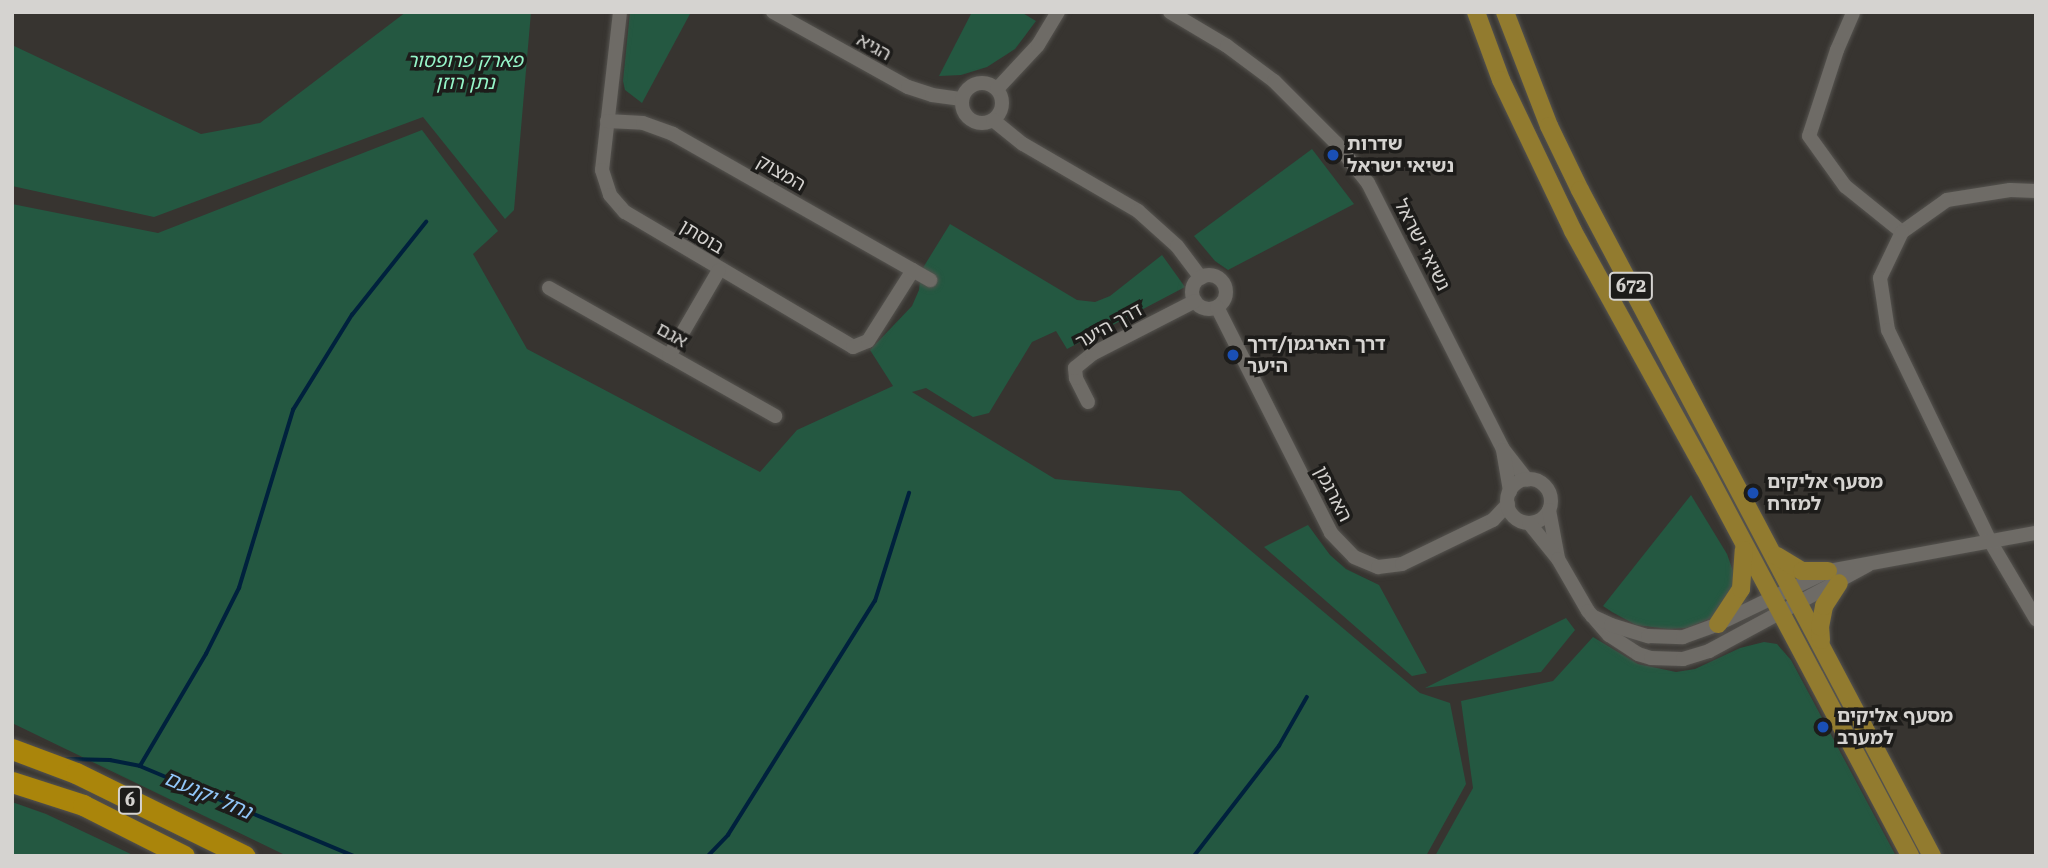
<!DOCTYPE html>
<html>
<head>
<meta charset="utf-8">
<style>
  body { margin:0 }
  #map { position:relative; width:2048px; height:868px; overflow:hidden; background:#373430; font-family:"Roboto Serif","Noto Sans Hebrew",serif }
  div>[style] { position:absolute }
  .green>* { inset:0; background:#245841 }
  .stream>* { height:3.5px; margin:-1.75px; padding:0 1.75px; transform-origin:1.75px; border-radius:1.75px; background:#00213d }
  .roads { filter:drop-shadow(0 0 2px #55534f) drop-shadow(0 0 2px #55534f) }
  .minor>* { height:14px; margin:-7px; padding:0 7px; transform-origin:7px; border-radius:7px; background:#6e6b66 }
  .minor>.ring { margin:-7px; padding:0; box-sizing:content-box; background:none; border:14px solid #6e6b66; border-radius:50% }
  .major>* { height:18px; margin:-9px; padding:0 9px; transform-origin:9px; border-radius:9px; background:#927b2f }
  .highway>* { height:21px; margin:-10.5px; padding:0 10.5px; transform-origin:10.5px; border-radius:10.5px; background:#aa850b }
  .dots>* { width:19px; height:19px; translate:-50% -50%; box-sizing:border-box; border:4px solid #1d1c1a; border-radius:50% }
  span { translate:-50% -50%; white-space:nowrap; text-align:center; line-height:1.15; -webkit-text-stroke:7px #1d1c1a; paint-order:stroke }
  .shield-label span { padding:2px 5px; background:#1d1c1a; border:2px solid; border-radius:5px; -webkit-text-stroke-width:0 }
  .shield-label { font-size:18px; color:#d5d3d0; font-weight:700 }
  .street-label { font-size:19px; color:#d5d3d0 }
  .park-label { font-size:19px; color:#96f6c9; font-style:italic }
  .poi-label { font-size:19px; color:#d5d3d0; font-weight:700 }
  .left { translate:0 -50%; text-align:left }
  .water-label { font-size:21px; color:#92c7f9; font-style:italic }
  .frame { position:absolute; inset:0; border:14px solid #d5d3d0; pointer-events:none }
</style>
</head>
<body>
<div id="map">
  <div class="green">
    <div style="clip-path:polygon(406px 12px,531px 12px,514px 210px,505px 219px,423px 117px,154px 217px,12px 186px,12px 45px,201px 134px,260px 123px)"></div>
    <div style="clip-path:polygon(630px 12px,691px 12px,642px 103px,625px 90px,623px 81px)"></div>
    <div style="clip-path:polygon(972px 12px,1021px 12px,1036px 21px,1015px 49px,987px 67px,961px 75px,939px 76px)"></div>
    <div style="clip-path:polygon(422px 130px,498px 231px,473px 254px,527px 349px,760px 472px,797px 430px,893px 386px,870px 350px,912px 306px,919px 290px,921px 271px,950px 224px,1077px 300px,1095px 302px,1110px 296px,1162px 255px,1185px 287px,1067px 349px,1056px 331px,1032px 342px,989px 413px,973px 417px,926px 388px,912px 392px,1055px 479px,1180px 491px,1420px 693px,1450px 703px,1466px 784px,1426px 856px,287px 856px,12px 723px,12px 204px,158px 233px)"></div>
    <div style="clip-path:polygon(1312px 149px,1354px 204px,1228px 270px,1215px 261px,1194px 236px)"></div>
    <div style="clip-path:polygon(1691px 495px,1727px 554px,1734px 574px,1734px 586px,1716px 616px,1687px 628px,1668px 629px,1636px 625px,1612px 612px,1603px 606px)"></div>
    <div style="clip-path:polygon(1308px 525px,1330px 555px,1346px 569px,1379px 585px,1427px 673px,1412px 676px,1264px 547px)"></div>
    <div style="clip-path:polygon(1566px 618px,1575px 630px,1541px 672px,1425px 688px)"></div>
    <div style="clip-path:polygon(1593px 637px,1638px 664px,1676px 672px,1695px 669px,1740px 648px,1764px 642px,1777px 644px,1791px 660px,1896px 856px,1435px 856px,1473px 788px,1461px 701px,1553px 681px)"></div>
    <div style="clip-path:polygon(12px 802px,46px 814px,135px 856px,12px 856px)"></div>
  </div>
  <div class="stream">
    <div style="left:67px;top:759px;width:43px;rotate:1.3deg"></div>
    <div style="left:110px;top:760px;width:31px;rotate:11deg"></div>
    <div style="left:140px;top:766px;width:232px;rotate:22.8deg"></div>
    <div style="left:140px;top:766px;width:130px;rotate:-59.5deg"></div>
    <div style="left:206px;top:654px;width:74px;rotate:-63.4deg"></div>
    <div style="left:239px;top:588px;width:186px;rotate:-73.1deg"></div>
    <div style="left:293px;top:410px;width:112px;rotate:-58.2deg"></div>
    <div style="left:352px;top:315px;width:119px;rotate:-51.5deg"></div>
    <div style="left:708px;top:856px;width:29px;rotate:-46deg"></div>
    <div style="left:728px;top:835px;width:276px;rotate:-57.9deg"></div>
    <div style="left:875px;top:601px;width:113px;rotate:-72.5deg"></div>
    <div style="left:1194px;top:856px;width:139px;rotate:-52.3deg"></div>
    <div style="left:1279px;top:746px;width:56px;rotate:-60.3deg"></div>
  </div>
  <div class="roads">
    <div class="minor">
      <div style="left:620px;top:12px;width:159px;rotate:96.5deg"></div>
      <div style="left:602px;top:170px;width:26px;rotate:72deg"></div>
      <div style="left:610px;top:195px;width:23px;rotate:49deg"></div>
      <div style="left:625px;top:212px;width:265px;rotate:30.6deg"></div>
      <div style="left:853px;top:347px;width:16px;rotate:-22deg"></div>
      <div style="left:868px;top:341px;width:84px;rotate:-57.6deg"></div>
      <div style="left:773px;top:12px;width:154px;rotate:29.1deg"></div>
      <div style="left:908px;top:87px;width:25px;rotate:18deg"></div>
      <div style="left:932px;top:95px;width:30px;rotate:8deg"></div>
      <div style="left:1170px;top:12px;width:66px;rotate:30.8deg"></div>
      <div style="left:1227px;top:46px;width:59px;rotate:36.7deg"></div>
      <div style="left:1274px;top:81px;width:88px;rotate:45deg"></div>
      <div style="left:1336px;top:143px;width:51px;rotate:51.3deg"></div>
      <div style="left:1368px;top:183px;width:298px;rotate:63.1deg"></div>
      <div style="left:1503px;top:449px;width:39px;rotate:52deg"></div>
      <div style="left:1853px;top:13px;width:40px;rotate:113.4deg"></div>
      <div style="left:1837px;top:50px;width:90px;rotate:108deg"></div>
      <div style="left:1809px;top:136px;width:62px;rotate:54.2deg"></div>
      <div style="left:1845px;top:186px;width:73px;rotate:38.9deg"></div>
      <div class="ring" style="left:962px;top:83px;width:26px;height:26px"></div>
      <div style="left:997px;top:89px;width:60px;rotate:-47deg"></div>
      <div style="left:1038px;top:45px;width:39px;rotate:-59deg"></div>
      <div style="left:993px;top:120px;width:38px;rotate:39deg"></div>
      <div style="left:1023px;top:144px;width:133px;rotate:30.2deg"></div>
      <div style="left:1138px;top:211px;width:52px;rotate:41.9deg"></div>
      <div style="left:1177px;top:246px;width:40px;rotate:53deg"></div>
      <div style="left:607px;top:121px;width:36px;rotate:3deg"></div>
      <div style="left:643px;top:123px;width:32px;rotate:20deg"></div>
      <div style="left:673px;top:134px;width:296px;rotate:29.6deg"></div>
      <div style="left:2036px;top:191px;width:26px;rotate:-178deg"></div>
      <div style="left:2010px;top:190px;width:64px;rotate:171deg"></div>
      <div style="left:1947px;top:200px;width:55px;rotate:144.6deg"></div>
      <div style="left:1902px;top:232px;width:51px;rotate:115.6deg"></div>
      <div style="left:1880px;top:278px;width:53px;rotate:81.3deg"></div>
      <div style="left:1888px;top:330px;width:234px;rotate:64.2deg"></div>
      <div style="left:1990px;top:541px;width:91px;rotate:59.5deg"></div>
      <div class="ring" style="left:1192px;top:275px;width:20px;height:20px"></div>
      <div style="left:549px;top:288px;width:260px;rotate:29.5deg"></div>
      <div style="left:1217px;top:307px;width:253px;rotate:63.2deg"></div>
      <div style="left:1331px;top:533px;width:33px;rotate:46deg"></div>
      <div style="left:1354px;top:557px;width:26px;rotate:23deg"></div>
      <div style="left:1378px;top:567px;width:24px;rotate:-7deg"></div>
      <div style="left:1402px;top:564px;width:101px;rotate:-25.8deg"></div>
      <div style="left:1493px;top:520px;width:22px;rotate:-47deg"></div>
      <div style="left:669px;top:356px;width:99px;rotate:-59.8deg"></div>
      <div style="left:1088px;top:402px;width:27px;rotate:-117deg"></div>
      <div style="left:1076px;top:378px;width:10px;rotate:-96deg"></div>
      <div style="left:1075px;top:368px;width:22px;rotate:-39deg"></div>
      <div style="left:1092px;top:354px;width:116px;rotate:-27.2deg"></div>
      <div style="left:1503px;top:450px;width:42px;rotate:80.3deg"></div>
      <div class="ring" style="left:1507px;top:479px;width:30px;height:30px"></div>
      <div style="left:1549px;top:510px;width:49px;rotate:79.4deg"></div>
      <div style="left:1529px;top:523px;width:46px;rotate:51.1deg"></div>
      <div style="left:1558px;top:559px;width:60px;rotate:60deg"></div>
      <div style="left:1588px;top:611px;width:32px;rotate:49deg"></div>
      <div style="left:1609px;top:635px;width:35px;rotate:33deg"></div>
      <div style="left:1638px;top:654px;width:14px;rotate:17deg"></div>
      <div style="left:1651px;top:658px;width:32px;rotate:2deg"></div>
      <div style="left:1683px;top:659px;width:27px;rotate:-17deg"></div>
      <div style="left:1709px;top:651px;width:181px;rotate:-28.4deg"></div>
      <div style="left:1592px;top:616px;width:21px;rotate:25deg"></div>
      <div style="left:1611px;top:625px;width:39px;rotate:17deg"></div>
      <div style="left:1648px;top:636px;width:35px;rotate:2deg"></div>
      <div style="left:1683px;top:637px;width:37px;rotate:-20deg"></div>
      <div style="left:1718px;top:624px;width:122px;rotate:-25.7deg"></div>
      <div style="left:1828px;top:571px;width:211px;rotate:-10.4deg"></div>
    </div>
    <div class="major">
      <div style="left:1476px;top:12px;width:72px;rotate:69.8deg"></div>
      <div style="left:1501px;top:80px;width:167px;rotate:64.5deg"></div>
      <div style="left:1573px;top:231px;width:271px;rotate:61.1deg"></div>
      <div style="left:1704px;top:468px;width:439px;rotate:62deg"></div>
      <div style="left:1505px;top:12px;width:122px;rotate:68.9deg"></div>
      <div style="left:1549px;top:126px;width:71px;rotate:64.2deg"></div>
      <div style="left:1580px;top:190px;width:753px;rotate:62.14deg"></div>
      <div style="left:1777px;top:556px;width:29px;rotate:31deg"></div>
      <div style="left:1802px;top:571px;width:26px"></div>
      <div style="left:1718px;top:624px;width:42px;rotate:-56.7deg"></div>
      <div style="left:1741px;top:589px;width:39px;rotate:-86deg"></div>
      <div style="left:1821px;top:640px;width:13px;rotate:-94deg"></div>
      <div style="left:1820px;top:627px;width:21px;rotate:-79deg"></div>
      <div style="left:1824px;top:606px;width:27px;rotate:-57deg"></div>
    </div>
    <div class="highway">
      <div style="left:12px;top:749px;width:68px;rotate:20.6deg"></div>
      <div style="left:76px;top:773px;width:188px;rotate:26.2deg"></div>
      <div style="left:12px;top:782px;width:75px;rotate:17.9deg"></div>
      <div style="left:83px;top:805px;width:113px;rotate:26.8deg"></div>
    </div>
  </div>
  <div class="dots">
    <div style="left:1333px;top:155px;background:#1a4fb4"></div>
    <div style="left:1233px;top:355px;background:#1a4fb4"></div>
    <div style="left:1753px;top:493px;background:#1a4fb4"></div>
    <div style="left:1823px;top:727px;background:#1a4fb4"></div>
  </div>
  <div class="shield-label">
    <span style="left:1631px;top:286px">672</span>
    <span style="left:130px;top:800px">6</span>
  </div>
  <div class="street-label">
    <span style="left:874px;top:47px;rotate:29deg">הגיא</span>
    <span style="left:781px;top:173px;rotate:30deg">המצוק</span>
    <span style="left:702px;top:237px;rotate:31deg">בוסתן</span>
    <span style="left:1422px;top:245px;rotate:63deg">נשיאי ישראל</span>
    <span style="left:1109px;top:326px;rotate:-29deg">דרך היער</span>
    <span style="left:672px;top:335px;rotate:29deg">אגם</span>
    <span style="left:1333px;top:494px;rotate:63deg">הארגמן</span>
  </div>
  <div class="park-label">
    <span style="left:465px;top:72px">פארק פרופסור<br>נתן רוזן</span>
  </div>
  <div class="poi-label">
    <span class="left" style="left:1347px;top:155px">שדרות<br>נשיאי ישראל</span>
    <span class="left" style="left:1247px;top:355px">דרך הארגמן/דרך<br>היער</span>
    <span class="left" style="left:1767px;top:493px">מסעף אליקים<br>למזרח</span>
    <span class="left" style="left:1837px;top:727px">מסעף אליקים<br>למערב</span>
  </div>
  <div class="water-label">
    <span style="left:208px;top:795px;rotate:23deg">נחל יקנעם</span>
  </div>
  <div class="frame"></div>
</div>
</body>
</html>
